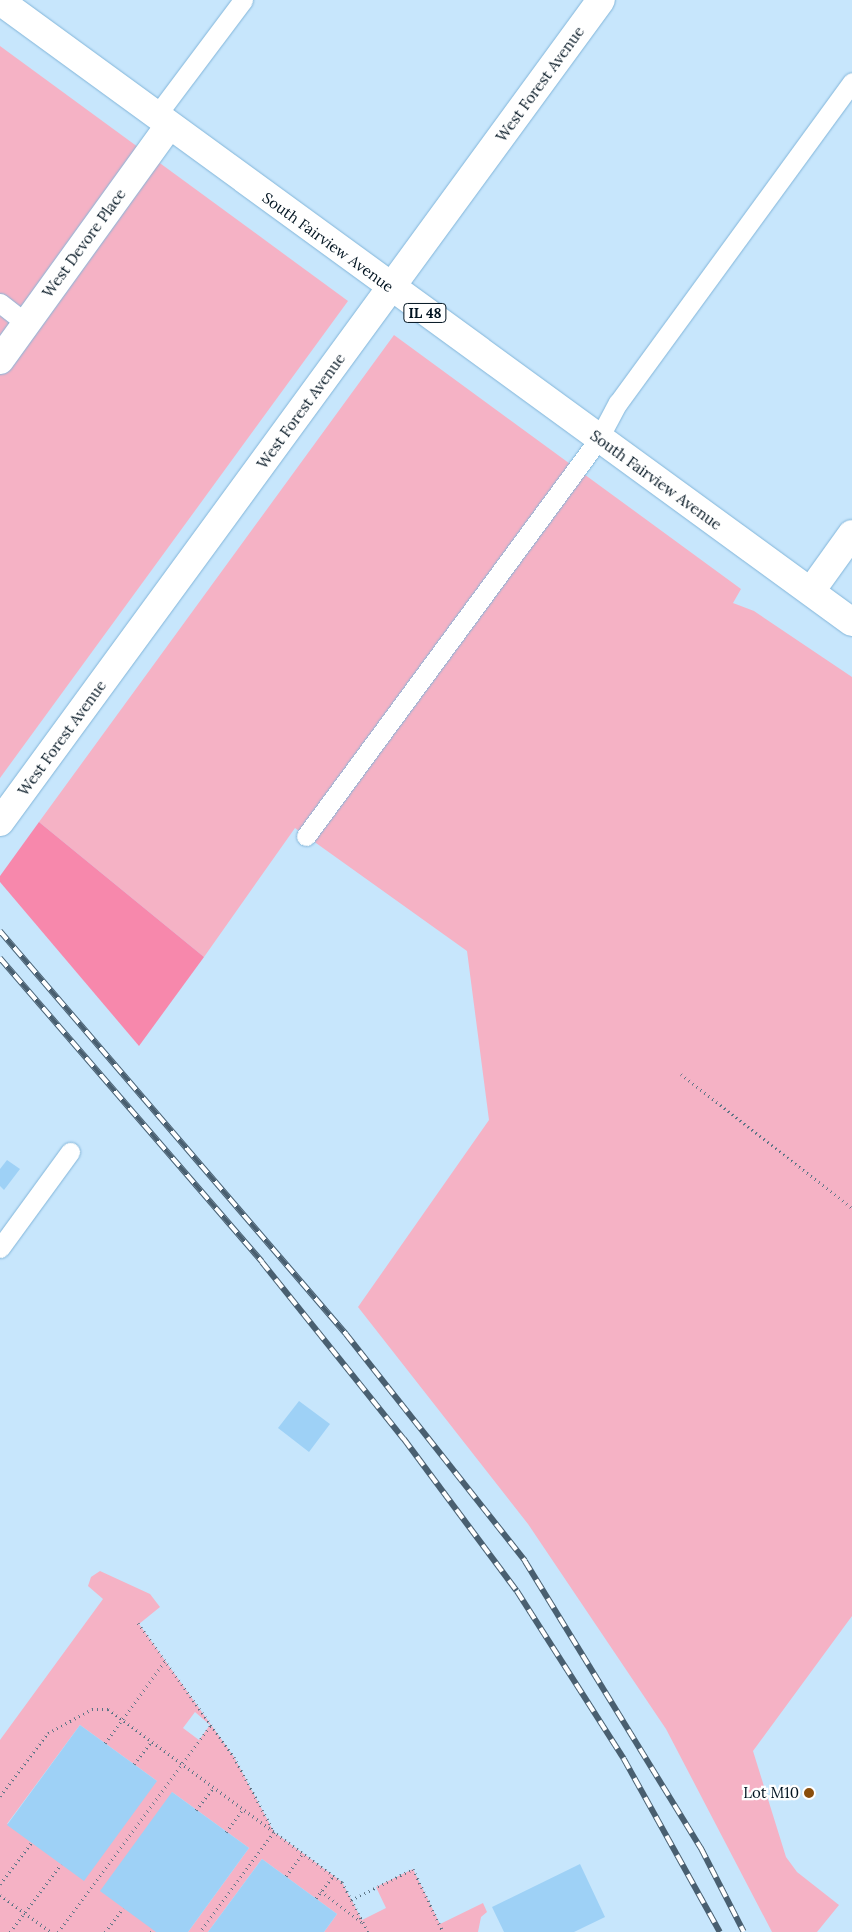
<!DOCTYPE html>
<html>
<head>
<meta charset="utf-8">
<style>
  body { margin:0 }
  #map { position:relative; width:852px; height:1932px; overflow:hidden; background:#c7e6fc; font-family:Lora,serif }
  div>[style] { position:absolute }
  .green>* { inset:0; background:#f5b2c5 }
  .forest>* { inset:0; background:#f788ac }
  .building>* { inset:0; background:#9ed1f6 }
  .path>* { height:3px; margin-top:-1.5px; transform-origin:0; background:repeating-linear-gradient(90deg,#5d7586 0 1px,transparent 0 5px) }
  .roads { filter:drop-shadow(0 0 1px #82b5d9) drop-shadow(0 0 1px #82b5d9) }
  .service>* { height:19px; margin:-9.5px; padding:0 9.5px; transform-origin:9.5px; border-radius:9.5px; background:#fff }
  .minor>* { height:28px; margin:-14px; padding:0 14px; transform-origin:14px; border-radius:14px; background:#fff }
  .primary>* { height:28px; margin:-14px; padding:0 14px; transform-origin:14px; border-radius:14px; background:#fff }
  .rail>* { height:5.5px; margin-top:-2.75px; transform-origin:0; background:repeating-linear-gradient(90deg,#fff 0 11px,#495f70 0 22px); box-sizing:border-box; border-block:1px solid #495f70 }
  .dots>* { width:14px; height:14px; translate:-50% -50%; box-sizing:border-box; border:2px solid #fff; border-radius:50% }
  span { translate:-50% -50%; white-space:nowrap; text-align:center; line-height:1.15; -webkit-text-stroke:4.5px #fff; paint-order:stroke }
  .shield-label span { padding:1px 4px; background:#fff; border:1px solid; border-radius:4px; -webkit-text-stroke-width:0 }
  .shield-label { font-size:14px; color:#021421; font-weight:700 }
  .street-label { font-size:15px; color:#021421 }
  .poi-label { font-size:15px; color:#021421 }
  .right { translate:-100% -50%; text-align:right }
</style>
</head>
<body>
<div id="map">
  <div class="green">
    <div style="clip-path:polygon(0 46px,348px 301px,0 778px)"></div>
    <div style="clip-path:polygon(394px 335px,741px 589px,733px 603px,754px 611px,852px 677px,852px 1616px,753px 1751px,786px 1857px,797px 1872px,839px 1905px,817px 1932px,772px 1932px,666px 1729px,528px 1524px,358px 1307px,489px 1120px,467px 951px,295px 828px,204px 957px,39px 822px)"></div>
    <div style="clip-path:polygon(evenodd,100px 1571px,150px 1594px,160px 1607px,139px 1624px,234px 1757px,274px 1832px,342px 1882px,362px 1920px,386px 1908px,376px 1887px,413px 1869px,440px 1924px,483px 1903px,487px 1912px,481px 1917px,478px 1932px,324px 1932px,337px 1914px,262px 1859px,208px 1932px,188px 1932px,249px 1848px,172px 1792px,156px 1932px,0 1932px,0 1740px,103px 1599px,88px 1586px,91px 1577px,100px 1571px,195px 1712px,210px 1725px,199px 1740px,183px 1728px,195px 1712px,100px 1571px,80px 1725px,157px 1781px,7px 1824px,80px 1725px)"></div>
  </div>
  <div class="forest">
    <div style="clip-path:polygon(39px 822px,204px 957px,139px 1046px,0 882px,0 876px)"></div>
  </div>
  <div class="building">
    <div style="clip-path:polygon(7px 1160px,20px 1169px,4px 1190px,0 1186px,0 1169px)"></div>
    <div style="clip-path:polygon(299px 1401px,330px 1424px,309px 1452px,278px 1428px)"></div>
    <div style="clip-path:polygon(80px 1725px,157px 1781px,84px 1881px,7px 1825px)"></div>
    <div style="clip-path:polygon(172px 1792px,249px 1848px,188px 1932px,156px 1932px,100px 1891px)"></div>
    <div style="clip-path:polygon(262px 1859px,337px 1914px,324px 1932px,208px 1932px)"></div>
    <div style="clip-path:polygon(580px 1864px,605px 1917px,574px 1932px,504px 1932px,492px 1907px)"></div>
  </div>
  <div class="path">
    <div style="left:681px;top:1074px;width:217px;rotate:38.1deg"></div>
    <div style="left:138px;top:1623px;width:165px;rotate:54.4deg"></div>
    <div style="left:234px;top:1757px;width:85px;rotate:61.9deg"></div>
    <div style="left:274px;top:1832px;width:124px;rotate:126.5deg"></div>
    <div style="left:105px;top:1743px;width:102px;rotate:-53.8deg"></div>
    <div style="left:134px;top:1764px;width:29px;rotate:-52deg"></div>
    <div style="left:0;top:1796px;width:79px;rotate:-52.7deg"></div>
    <div style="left:48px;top:1733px;width:50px;rotate:-28.6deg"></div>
    <div style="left:92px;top:1709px;width:16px"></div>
    <div style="left:108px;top:1709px;width:291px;rotate:36.5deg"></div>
    <div style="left:342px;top:1882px;width:56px;rotate:62.5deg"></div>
    <div style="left:196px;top:1810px;width:29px;rotate:-52deg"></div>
    <div style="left:226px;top:1832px;width:29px;rotate:-54deg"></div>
    <div style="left:286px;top:1876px;width:29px;rotate:-54deg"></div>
    <div style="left:0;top:1884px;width:53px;rotate:-52.7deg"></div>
    <div style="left:321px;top:1891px;width:53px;rotate:37.3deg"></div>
    <div style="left:0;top:1895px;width:63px;rotate:36deg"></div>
    <div style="left:316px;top:1898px;width:28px;rotate:-52deg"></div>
    <div style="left:351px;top:1900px;width:69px;rotate:-26.6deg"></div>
    <div style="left:413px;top:1869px;width:70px;rotate:64.5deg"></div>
    <div style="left:10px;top:1932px;width:85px;rotate:-53.1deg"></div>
    <div style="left:58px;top:1932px;width:257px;rotate:-53.5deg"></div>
    <div style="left:105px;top:1932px;width:30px;rotate:-53deg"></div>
    <div style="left:151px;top:1932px;width:3px;rotate:-45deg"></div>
  </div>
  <div class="roads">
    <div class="service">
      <div style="left:156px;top:116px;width:145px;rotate:-53.1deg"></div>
      <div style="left:0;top:303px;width:33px;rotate:38deg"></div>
      <div style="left:306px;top:836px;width:494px;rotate:-53.6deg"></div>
      <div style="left:599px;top:438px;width:40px;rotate:-62deg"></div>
      <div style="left:618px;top:403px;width:397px;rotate:-53.9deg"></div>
      <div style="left:0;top:1248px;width:119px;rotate:-53.9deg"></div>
    </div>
    <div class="minor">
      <div style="left:0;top:360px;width:289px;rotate:-54.2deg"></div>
      <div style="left:811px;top:591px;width:70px;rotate:-54.3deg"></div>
      <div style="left:0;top:822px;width:1018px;rotate:-53.83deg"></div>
    </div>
    <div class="primary">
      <div style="left:0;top:1px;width:1054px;rotate:36.09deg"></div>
    </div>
  </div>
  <div class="rail">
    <div style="left:0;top:931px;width:531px;rotate:49.35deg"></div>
    <div style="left:346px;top:1334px;width:289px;rotate:51.7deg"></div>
    <div style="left:525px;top:1561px;width:337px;rotate:58.5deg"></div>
    <div style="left:701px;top:1848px;width:94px;rotate:62.9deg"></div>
    <div style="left:0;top:958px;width:401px;rotate:49.2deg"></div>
    <div style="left:262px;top:1262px;width:227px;rotate:51.3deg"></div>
    <div style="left:404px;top:1439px;width:189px;rotate:53.4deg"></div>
    <div style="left:517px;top:1591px;width:199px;rotate:57.5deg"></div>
    <div style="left:624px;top:1759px;width:198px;rotate:61deg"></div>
  </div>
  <div class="dots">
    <div style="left:809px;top:1793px;background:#8a4e0c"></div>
  </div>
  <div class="shield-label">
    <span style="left:425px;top:313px">IL 48</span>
  </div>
  <div class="street-label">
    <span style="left:540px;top:84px;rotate:-54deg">West Forest Avenue</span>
    <span style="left:328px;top:242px;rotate:36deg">South Fairview Avenue</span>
    <span style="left:84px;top:243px;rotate:-54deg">West Devore Place</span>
    <span style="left:301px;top:411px;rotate:-54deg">West Forest Avenue</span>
    <span style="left:656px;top:480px;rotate:36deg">South Fairview Avenue</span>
    <span style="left:62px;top:738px;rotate:-54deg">West Forest Avenue</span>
  </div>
  <div class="poi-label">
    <span class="right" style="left:799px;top:1793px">Lot M10</span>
  </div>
</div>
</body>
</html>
